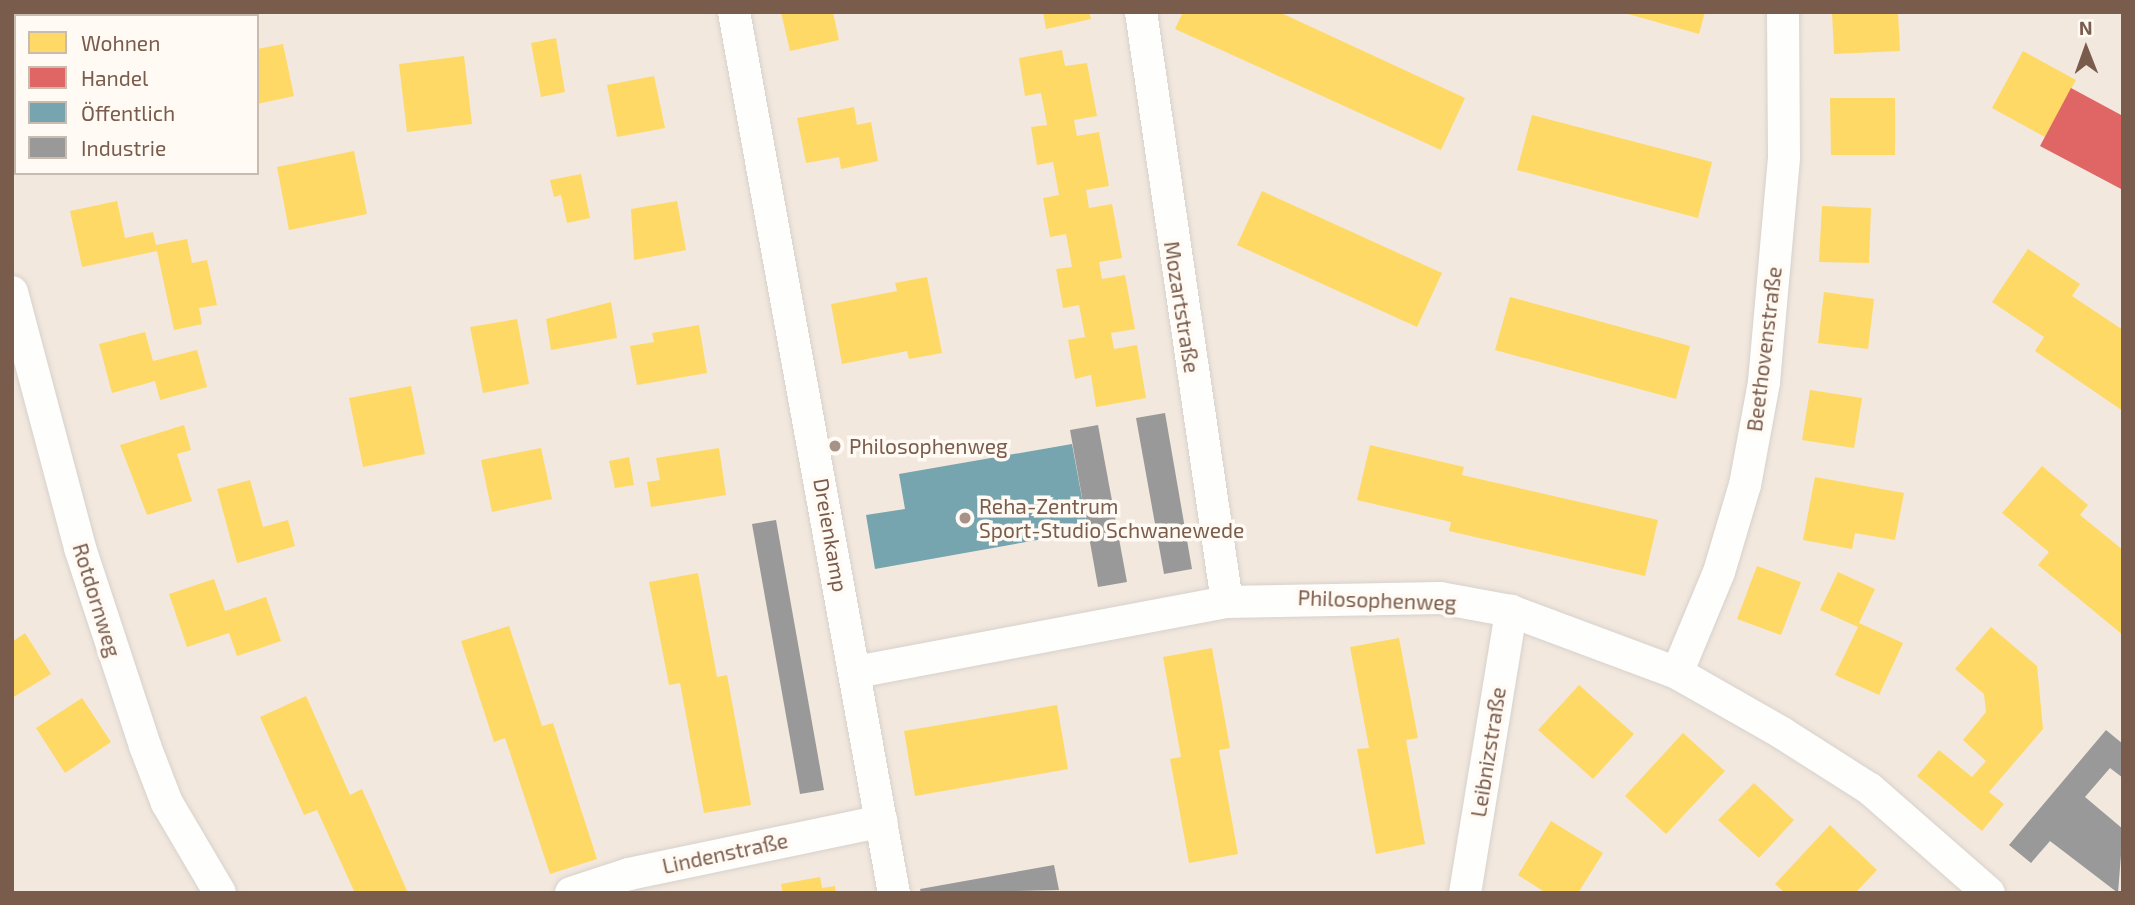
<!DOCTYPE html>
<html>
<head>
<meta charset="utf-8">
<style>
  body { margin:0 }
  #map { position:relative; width:2135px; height:905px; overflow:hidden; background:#f9f5f0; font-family:"Exo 2",sans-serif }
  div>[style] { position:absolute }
  .residential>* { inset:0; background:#f2e8de }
  .homes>* { inset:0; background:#ffd966 }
  .shops>* { inset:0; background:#e06666 }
  .public>* { inset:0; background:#76a5af }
  .industry>* { inset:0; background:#999 }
  .roads { filter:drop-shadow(0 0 2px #d7d1cb) drop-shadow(0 0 2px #d7d1cb) }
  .street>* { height:32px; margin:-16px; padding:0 16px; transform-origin:16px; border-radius:16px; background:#fefefd }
  .dots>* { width:19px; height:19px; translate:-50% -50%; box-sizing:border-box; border:4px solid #fffaf3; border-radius:50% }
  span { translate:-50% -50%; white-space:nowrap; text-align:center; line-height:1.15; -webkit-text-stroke:7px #fffaf3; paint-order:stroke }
  .street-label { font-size:21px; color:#7a5c4d }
  .poi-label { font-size:21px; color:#7a5c4d }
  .left { translate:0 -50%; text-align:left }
  .frame { position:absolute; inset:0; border:14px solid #7a5c4d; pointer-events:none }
  .legend { position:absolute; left:14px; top:14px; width:245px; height:161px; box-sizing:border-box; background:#fffaf3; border:2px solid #cabbb1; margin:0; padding:9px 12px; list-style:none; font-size:21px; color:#7a5c4d }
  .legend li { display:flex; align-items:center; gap:14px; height:35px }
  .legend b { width:35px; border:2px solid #cabbb1 }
  .north { position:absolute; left:2051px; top:14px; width:70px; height:70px; -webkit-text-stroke:5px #fffaf3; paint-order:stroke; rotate:359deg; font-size:19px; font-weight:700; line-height:28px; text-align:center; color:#7a5c4d }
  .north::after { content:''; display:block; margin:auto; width:24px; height:32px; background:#7a5c4d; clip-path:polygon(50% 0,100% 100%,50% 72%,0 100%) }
</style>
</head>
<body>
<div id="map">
  <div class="residential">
    <div style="clip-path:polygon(evenodd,12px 12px,2123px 12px,2123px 893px,12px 893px,12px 12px,16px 16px,257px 16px,257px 173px,16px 173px,16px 16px)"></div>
  </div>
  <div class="homes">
    <div style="clip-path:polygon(32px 12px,168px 12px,169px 16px,32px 16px)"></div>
    <div style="clip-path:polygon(781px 12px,833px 12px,839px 40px,790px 51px)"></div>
    <div style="clip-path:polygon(1043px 12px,1089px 12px,1091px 19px,1046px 29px)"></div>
    <div style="clip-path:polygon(1183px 12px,1279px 12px,1465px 98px,1441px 150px,1175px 29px)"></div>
    <div style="clip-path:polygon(1621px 12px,1705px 12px,1699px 34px)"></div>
    <div style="clip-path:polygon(1832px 12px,1898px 12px,1900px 51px,1834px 54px)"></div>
    <div style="clip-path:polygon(556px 38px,565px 92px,541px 97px,531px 43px)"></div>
    <div style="clip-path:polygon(283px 44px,294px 96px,257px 104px,257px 49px)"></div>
    <div style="clip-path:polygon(1062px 50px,1065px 66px,1087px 63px,1097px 116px,1074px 120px,1077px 136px,1099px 132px,1109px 186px,1086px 190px,1089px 208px,1112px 204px,1122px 258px,1099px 262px,1102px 279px,1125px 275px,1135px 329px,1111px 333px,1114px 349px,1137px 345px,1146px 398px,1096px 407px,1091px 375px,1075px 379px,1068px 340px,1085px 337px,1079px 305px,1063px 308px,1056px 269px,1072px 267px,1066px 234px,1050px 237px,1043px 198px,1059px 195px,1053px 162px,1037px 165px,1031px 127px,1047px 125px,1041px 93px,1025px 96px,1019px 58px)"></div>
    <div style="clip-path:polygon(2023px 51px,2076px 80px,2045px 137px,1992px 108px)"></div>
    <div style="clip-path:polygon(464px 56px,472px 124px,407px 132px,399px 64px)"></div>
    <div style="clip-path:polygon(654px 76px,665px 128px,617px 137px,607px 85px)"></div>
    <div style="clip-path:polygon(1830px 98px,1895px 98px,1895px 155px,1831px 155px)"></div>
    <div style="clip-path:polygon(854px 107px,857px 125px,871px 122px,878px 161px,841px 169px,839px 157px,806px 163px,797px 118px)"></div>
    <div style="clip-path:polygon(1532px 115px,1712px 162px,1698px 218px,1517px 170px)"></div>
    <div style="clip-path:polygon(354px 151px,367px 214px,289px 230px,277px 167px)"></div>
    <div style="clip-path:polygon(581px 174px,590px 218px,567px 223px,561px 195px,554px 197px,550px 180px)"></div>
    <div style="clip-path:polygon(1262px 191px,1442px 273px,1417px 327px,1237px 245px)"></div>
    <div style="clip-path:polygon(117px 201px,125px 238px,153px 232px,156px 245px,187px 239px,192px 263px,207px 260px,217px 305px,199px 308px,202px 324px,174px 330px,157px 251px,82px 267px,70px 211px)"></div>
    <div style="clip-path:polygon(677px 201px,686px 250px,634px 260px,631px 209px)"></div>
    <div style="clip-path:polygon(1822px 206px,1871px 208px,1869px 263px,1819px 262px)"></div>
    <div style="clip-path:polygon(2028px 249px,2080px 284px,2072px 296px,2123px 330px,2123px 411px,2035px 351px,2044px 337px,1992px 302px)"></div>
    <div style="clip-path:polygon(927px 277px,942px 353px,909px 359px,907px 351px,842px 364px,831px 304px,897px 291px,895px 283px)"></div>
    <div style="clip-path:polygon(1824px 292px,1874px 299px,1868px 349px,1818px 343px)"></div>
    <div style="clip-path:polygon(1510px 297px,1690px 346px,1676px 399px,1495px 350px)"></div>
    <div style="clip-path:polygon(611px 302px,617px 338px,551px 350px,546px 319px)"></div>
    <div style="clip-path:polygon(517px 319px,529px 384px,483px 393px,470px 327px)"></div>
    <div style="clip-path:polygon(699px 325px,707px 373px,637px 385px,630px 346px,654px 342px,652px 333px)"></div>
    <div style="clip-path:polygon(145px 332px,153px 361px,197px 350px,207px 387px,160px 400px,155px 381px,112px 393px,99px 344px)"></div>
    <div style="clip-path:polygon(411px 386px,425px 454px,363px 467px,349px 398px)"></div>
    <div style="clip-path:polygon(1810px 390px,1862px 398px,1854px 448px,1802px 440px)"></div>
    <div style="clip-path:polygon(184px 425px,191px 450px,177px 454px,192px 501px,147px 515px,120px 445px)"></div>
    <div style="clip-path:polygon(1370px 445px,1464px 467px,1462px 475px,1658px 520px,1645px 576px,1449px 531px,1451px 522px,1357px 500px)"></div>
    <div style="clip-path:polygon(541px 448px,552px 499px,492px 512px,481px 460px)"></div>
    <div style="clip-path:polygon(719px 448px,726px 495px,651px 507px,647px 482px,660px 480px,656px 458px)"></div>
    <div style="clip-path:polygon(629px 457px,634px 485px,615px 488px,609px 461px)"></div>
    <div style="clip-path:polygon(2042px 466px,2088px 505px,2080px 515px,2123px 550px,2123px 635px,2038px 565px,2049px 552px,2002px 513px)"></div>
    <div style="clip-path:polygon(1815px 477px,1904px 493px,1895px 540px,1855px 533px,1852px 549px,1803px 540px)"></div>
    <div style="clip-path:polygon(250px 480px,263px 527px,288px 520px,295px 546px,237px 563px,217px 489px)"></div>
    <div style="clip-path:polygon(1757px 566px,1801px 582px,1781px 635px,1737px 619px)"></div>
    <div style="clip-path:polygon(1838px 572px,1875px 589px,1859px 623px,1903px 643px,1879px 695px,1835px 675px,1858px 627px,1820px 610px)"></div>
    <div style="clip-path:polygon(698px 573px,717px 677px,727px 675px,751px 805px,704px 813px,680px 683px,669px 685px,649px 582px)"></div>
    <div style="clip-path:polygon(214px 579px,225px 611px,266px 597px,281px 641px,237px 656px,229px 633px,187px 647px,169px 594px)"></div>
    <div style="clip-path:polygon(509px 626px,542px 726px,553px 723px,597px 859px,550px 874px,505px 738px,494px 742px,461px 641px)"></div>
    <div style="clip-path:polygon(1991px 627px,2037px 666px,2043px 729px,1989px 792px,2004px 804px,1982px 831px,1917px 776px,1939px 750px,1972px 777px,1986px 761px,1963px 740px,1986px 712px,1984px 694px,1955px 669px)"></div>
    <div style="clip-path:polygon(25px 633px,51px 674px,12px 698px,12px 642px)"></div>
    <div style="clip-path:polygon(1399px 638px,1418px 738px,1406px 740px,1425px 844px,1376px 854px,1357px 749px,1369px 748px,1350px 647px)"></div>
    <div style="clip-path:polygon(1212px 648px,1230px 748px,1219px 750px,1238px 854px,1189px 863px,1170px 759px,1181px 757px,1163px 657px)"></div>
    <div style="clip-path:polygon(1579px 685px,1634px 734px,1593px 779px,1538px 730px)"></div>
    <div style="clip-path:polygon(306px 696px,350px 795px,362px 789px,408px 893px,355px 893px,317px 810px,304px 815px,260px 717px)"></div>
    <div style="clip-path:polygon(82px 698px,111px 742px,65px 773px,36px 728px)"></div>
    <div style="clip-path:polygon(1057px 705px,1068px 769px,915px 796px,904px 731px)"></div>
    <div style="clip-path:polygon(1683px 733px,1725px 771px,1666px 834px,1625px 796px)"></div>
    <div style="clip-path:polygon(1754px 783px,1794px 820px,1759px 858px,1718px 820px)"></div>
    <div style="clip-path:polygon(1551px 821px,1603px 853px,1578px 893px,1546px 893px,1518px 875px)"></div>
    <div style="clip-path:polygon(1830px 825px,1877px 870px,1855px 893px,1785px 893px,1775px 884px)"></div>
    <div style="clip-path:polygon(820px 877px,822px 888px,835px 886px,836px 893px,783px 893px,781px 884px)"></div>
  </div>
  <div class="shops">
    <div style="clip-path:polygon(2071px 88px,2123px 116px,2123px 190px,2040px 146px)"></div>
  </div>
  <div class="public">
    <div style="clip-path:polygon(1072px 444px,1088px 531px,875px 569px,866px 515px,905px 509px,899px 474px)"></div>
  </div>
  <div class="industry">
    <div style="clip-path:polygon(1165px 413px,1192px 569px,1164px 574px,1136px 418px)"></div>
    <div style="clip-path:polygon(1098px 425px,1127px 582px,1098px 587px,1070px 430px)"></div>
    <div style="clip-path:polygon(776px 520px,824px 790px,800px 794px,752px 524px)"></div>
    <div style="clip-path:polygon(2106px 730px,2123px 744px,2123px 778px,2110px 768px,2085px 797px,2123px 829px,2118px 893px,2050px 841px,2031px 863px,2009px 845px)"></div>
    <div style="clip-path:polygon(1054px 865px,1059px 890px,921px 893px,920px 889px)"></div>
  </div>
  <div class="roads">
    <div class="street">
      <div style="left:734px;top:12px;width:895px;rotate:79.71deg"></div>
      <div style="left:1141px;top:12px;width:596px;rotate:81.71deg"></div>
      <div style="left:12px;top:292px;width:265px;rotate:75.1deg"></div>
      <div style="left:80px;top:548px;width:208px;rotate:71.8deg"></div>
      <div style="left:145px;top:746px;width:61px;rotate:68.9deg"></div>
      <div style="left:167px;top:803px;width:104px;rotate:59.5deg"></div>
      <div style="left:856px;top:672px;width:378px;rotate:-10.7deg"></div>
      <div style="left:1227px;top:602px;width:213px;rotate:-1.1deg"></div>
      <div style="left:1440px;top:598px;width:72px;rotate:10.4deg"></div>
      <div style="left:1511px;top:611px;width:177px;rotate:20.5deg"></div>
      <div style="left:1677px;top:673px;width:121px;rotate:29.7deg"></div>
      <div style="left:1782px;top:733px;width:104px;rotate:32.5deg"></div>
      <div style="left:1870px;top:789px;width:158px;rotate:41.2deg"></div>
      <div style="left:1677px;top:673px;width:109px;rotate:-67.4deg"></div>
      <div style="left:1719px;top:572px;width:91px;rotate:-73.4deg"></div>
      <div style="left:1745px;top:485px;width:105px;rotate:-79.5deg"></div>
      <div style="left:1764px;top:382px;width:226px;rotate:-84.9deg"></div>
      <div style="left:1784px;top:157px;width:145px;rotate:-90.4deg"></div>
      <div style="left:571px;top:893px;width:61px;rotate:-18.1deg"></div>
      <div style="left:629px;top:874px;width:258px;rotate:-11.8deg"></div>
      <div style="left:1465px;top:893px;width:286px;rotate:-80.7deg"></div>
    </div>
  </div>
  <div class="dots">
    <div style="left:835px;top:446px;background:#a69286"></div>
    <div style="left:965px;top:518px;background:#a69286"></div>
  </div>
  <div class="street-label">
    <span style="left:1182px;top:307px;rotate:81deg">Mozartstraße</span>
    <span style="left:1764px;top:349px;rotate:-83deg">Beethovenstraße</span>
    <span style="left:831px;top:535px;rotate:80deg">Dreienkamp</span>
    <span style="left:97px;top:600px;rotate:73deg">Rotdornweg</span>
    <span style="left:1377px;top:600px;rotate:2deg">Philosophenweg</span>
    <span style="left:1488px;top:752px;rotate:-81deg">Leibnizstraße</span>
    <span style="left:725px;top:853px;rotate:-12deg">Lindenstraße</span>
  </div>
  <div class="poi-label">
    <span class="left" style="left:849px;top:446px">Philosophenweg</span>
    <span class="left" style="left:979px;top:518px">Reha-Zentrum<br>Sport-Studio Schwanewede</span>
  </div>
  <div class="frame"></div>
  <ul class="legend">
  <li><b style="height:19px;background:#ffd966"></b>Wohnen</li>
  <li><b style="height:19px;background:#e06666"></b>Handel</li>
  <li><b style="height:19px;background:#76a5af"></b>Öffentlich</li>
  <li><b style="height:19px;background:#999"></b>Industrie</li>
  </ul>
  <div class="north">N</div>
</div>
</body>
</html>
